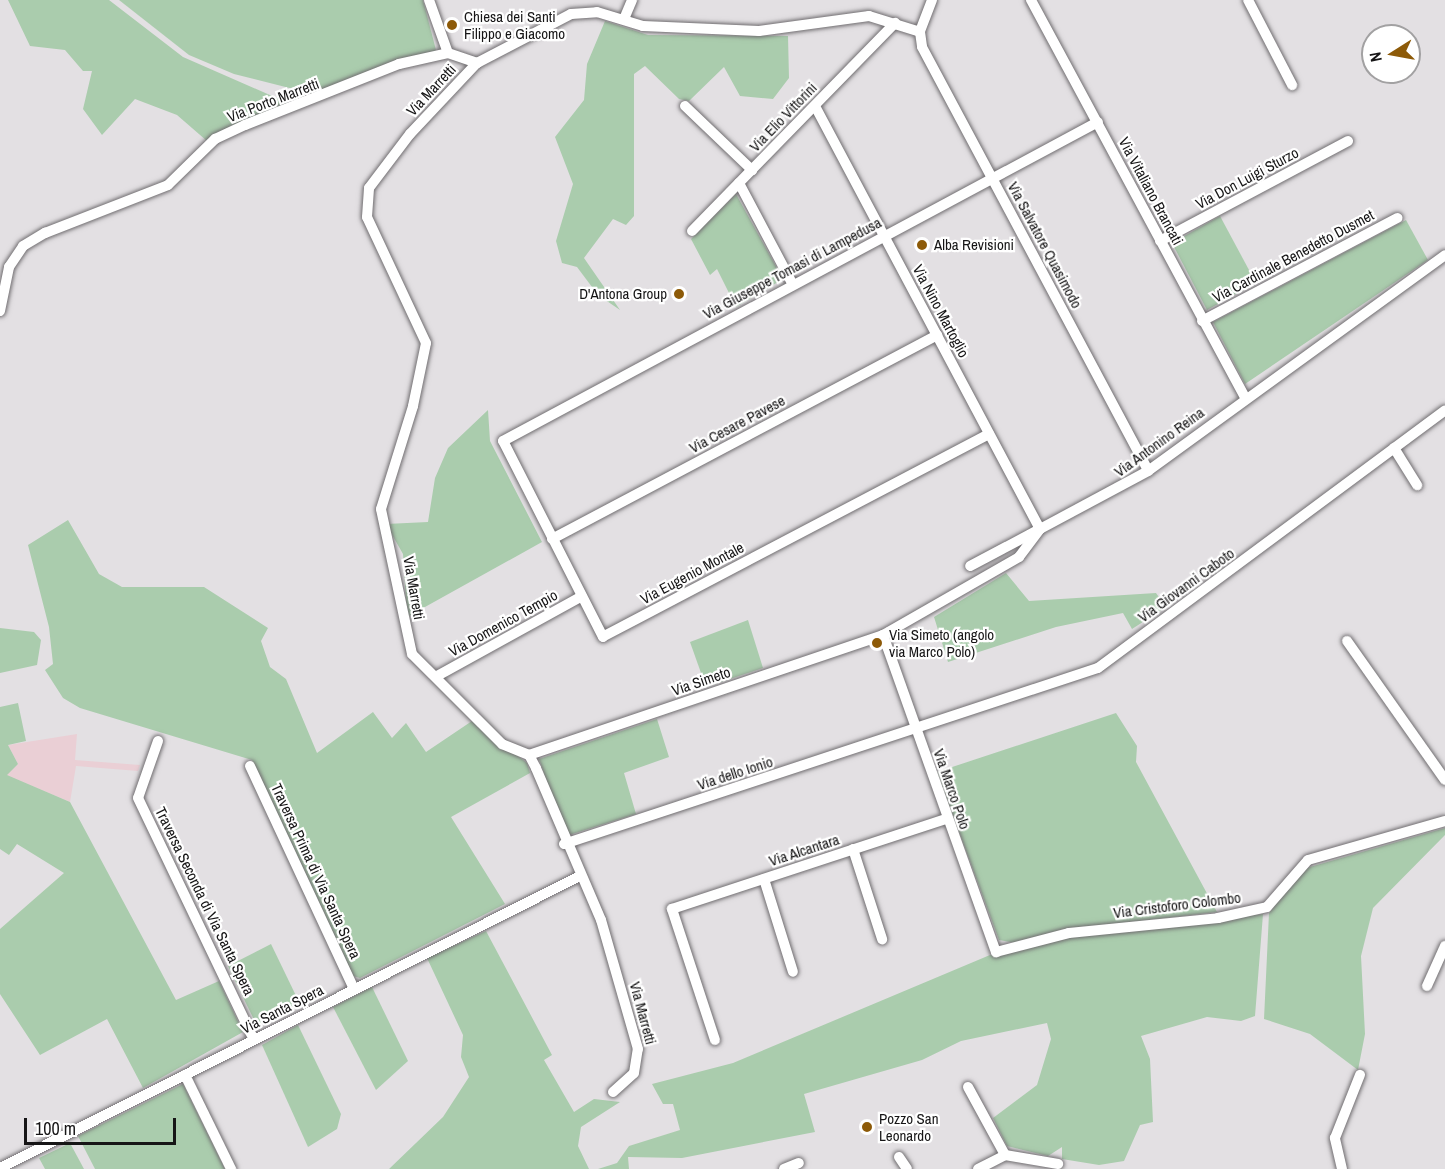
<!DOCTYPE html>
<html>
<head>
<meta charset="utf-8">
<style>
  body { margin:0 }
  #map { position:relative; width:1445px; height:1169px; overflow:hidden; background:#e3e0e3; font-family:"Archivo Narrow",sans-serif }
  div>[style] { position:absolute }
  .education>* { inset:0; background:#eacfd5 }
  .green>* { inset:0; background:#aaccad }
  .roads { filter:drop-shadow(0 0 2px #706d70) drop-shadow(0 0 2px #706d70) }
  .street>* { height:10px; margin:-5px; padding:0 5px; transform-origin:5px; border-radius:5px; background:#fff }
  .dots>* { width:16px; height:16px; translate:-50% -50%; box-sizing:border-box; border:3px solid #fff; border-radius:50% }
  span { translate:-50% -50%; white-space:nowrap; text-align:center; line-height:1.15; -webkit-text-stroke:4.5px #fff; paint-order:stroke }
  .poi-label { font-size:15px; color:#161516 }
  .left { translate:0 -50%; text-align:left }
  .right { translate:-100% -50%; text-align:right }
  .street-label { font-size:15px; color:#161516 }
  .north { position:absolute; left:1361px; top:24px; width:60px; height:60px; box-sizing:border-box; background:#fff; border:2px solid #a2a1a2; border-radius:50%; rotate:259deg; font-size:16px; font-weight:700; line-height:24px; text-align:center; color:#161516 }
  .north::after { content:''; display:block; margin:auto; width:21px; height:27px; background:#8d5a08; clip-path:polygon(50% 0,100% 100%,50% 72%,0 100%) }
  .scale { position:absolute; left:24px; top:1118px; width:152px; height:27px; box-sizing:border-box; border:3px solid #161516; border-top:0; padding-left:8px; font-size:18px; line-height:21px; white-space:nowrap; color:#161516; -webkit-text-stroke:4px #fff; paint-order:stroke }
</style>
</head>
<body>
<div id="map">
  <div class="education">
    <div style="clip-path:polygon(77px 734px,75px 760px,140px 765px,138px 771px,76px 766px,70px 802px,6px 775px,18px 764px,8px 745px)"></div>
  </div>
  <div class="green">
    <div style="clip-path:polygon(8px 0,109px 0,183px 57px,288px 103px,207px 141px,177px 115px,135px 99px,102px 135px,83px 109px,92px 71px,83px 71px,65px 50px,30px 46px)"></div>
    <div style="clip-path:polygon(119px 0,423px 0,437px 54px,317px 95px,234px 74px,189px 55px)"></div>
    <div style="clip-path:polygon(605px 21px,648px 35px,788px 36px,789px 78px,773px 99px,740px 96px,724px 67px,689px 101px,679px 99px,645px 66px,634px 74px,634px 216px,626px 225px,613px 219px,584px 258px,620px 310px,598px 295px,577px 267px,562px 263px,556px 241px,573px 184px,555px 137px,584px 100px,587px 64px)"></div>
    <div style="clip-path:polygon(736px 194px,783px 279px,736px 307px,717px 269px,710px 275px,691px 239px)"></div>
    <div style="clip-path:polygon(1220px 216px,1256px 283px,1207px 310px,1172px 243px)"></div>
    <div style="clip-path:polygon(1406px 220px,1428px 260px,1245px 384px,1213px 322px)"></div>
    <div style="clip-path:polygon(488px 410px,490px 441px,542px 542px,407px 617px,403px 554px,386px 524px,428px 522px,435px 478px,448px 448px)"></div>
    <div style="clip-path:polygon(68px 520px,99px 574px,122px 587px,204px 587px,268px 628px,261px 641px,270px 667px,286px 679px,317px 753px,373px 712px,392px 738px,406px 723px,426px 752px,472px 721px,527px 763px,530px 773px,451px 817px,505px 904px,360px 978px,353px 976px,252px 760px,80px 708px,63px 698px,45px 670px,53px 664px,49px 627px,28px 545px)"></div>
    <div style="clip-path:polygon(1006px 573px,1029px 601px,1156px 593px,1166px 607px,1132px 629px,1123px 613px,1056px 627px,948px 662px,934px 617px)"></div>
    <div style="clip-path:polygon(748px 620px,763px 668px,706px 687px,690px 642px)"></div>
    <div style="clip-path:polygon(0 628px,34px 632px,41px 640px,37px 665px,0 673px)"></div>
    <div style="clip-path:polygon(18px 703px,26px 741px,8px 745px,18px 764px,7px 775px,70px 802px,176px 1000px,219px 981px,243px 1032px,143px 1088px,107px 1019px,40px 1055px,0 994px,0 929px,64px 873px,17px 844px,9px 855px,0 849px,0 707px)"></div>
    <div style="clip-path:polygon(1116px 713px,1137px 746px,1136px 762px,1217px 912px,1062px 930px,1016px 943px,999px 940px,937px 772px)"></div>
    <div style="clip-path:polygon(657px 719px,669px 757px,624px 773px,636px 814px,566px 836px,539px 759px)"></div>
    <div style="clip-path:polygon(1445px 828px,1445px 835px,1373px 908px,1361px 956px,1365px 1034px,1358px 1070px,1310px 1034px,1264px 1019px,1269px 913px,1303px 869px)"></div>
    <div style="clip-path:polygon(1263px 914px,1255px 1016px,1241px 1021px,1207px 1017px,1141px 1036px,1150px 1059px,1153px 1122px,1140px 1125px,1124px 1161px,1099px 1165px,1062px 1159px,1062px 1147px,1048px 1156px,1007px 1146px,993px 1118px,1037px 1085px,1051px 1039px,1047px 1023px,961px 1041px,922px 1060px,804px 1094px,815px 1132px,682px 1158px,628px 1157px,629px 1169px,598px 1169px,617px 1163px,629px 1146px,680px 1130px,673px 1104px,663px 1104px,652px 1084px,733px 1063px,990px 955px,1072px 937px)"></div>
    <div style="clip-path:polygon(486px 931px,552px 1055px,544px 1060px,574px 1112px,594px 1099px,620px 1102px,581px 1127px,578px 1146px,589px 1169px,389px 1169px,443px 1117px,469px 1077px,461px 1057px,463px 1035px,427px 958px)"></div>
    <div style="clip-path:polygon(271px 944px,300px 1004px,257px 1026px,228px 966px)"></div>
    <div style="clip-path:polygon(372px 987px,408px 1061px,376px 1090px,333px 1007px)"></div>
    <div style="clip-path:polygon(298px 1025px,341px 1114px,337px 1129px,308px 1147px,262px 1045px)"></div>
    <div style="clip-path:polygon(183px 1084px,225px 1169px,95px 1169px,78px 1136px)"></div>
    <div style="clip-path:polygon(70px 1143px,84px 1169px,45px 1169px,39px 1158px)"></div>
  </div>
  <div class="roads">
    <div class="street">
      <div style="left:429px;top:0;width:56px;rotate:70.3deg"></div>
      <div style="left:448px;top:53px;width:31px;rotate:19deg"></div>
      <div style="left:932px;top:0;width:34px;rotate:111deg"></div>
      <div style="left:920px;top:32px;width:15px;rotate:82deg"></div>
      <div style="left:922px;top:47px;width:480px;rotate:61.9deg"></div>
      <div style="left:1031px;top:0;width:450px;rotate:61.7deg"></div>
      <div style="left:1248px;top:0;width:96px;rotate:62.6deg"></div>
      <div style="left:624px;top:19px;width:21px;rotate:-67deg"></div>
      <div style="left:685px;top:106px;width:93px;rotate:43.7deg"></div>
      <div style="left:815px;top:106px;width:479px;rotate:62deg"></div>
      <div style="left:1040px;top:529px;width:79px;rotate:152.1deg"></div>
      <div style="left:739px;top:183px;width:115px;rotate:62.1deg"></div>
      <div style="left:692px;top:231px;width:291px;rotate:-45.7deg"></div>
      <div style="left:1160px;top:241px;width:213px;rotate:-28deg"></div>
      <div style="left:0;top:311px;width:45px;rotate:-78.4deg"></div>
      <div style="left:9px;top:267px;width:25px;rotate:-56deg"></div>
      <div style="left:23px;top:246px;width:26px;rotate:-31deg"></div>
      <div style="left:45px;top:233px;width:132px;rotate:-21.3deg"></div>
      <div style="left:168px;top:185px;width:66px;rotate:-44.4deg"></div>
      <div style="left:215px;top:139px;width:33px;rotate:-25deg"></div>
      <div style="left:245px;top:125px;width:166px;rotate:-21.6deg"></div>
      <div style="left:399px;top:64px;width:50px;rotate:-12.7deg"></div>
      <div style="left:1202px;top:321px;width:221px;rotate:-27.8deg"></div>
      <div style="left:989px;top:434px;width:436px;rotate:152.3deg"></div>
      <div style="left:603px;top:637px;width:220px;rotate:-117deg"></div>
      <div style="left:503px;top:441px;width:675px;rotate:-28.2deg"></div>
      <div style="left:1394px;top:448px;width:44px;rotate:58.1deg"></div>
      <div style="left:552px;top:539px;width:436px;rotate:-27.9deg"></div>
      <div style="left:883px;top:635px;width:337px;rotate:70.4deg"></div>
      <div style="left:996px;top:952px;width:75px;rotate:-14.6deg"></div>
      <div style="left:1069px;top:933px;width:150px;rotate:-5.7deg"></div>
      <div style="left:1218px;top:918px;width:50px;rotate:-12.7deg"></div>
      <div style="left:1267px;top:907px;width:62px;rotate:-48.9deg"></div>
      <div style="left:1308px;top:860px;width:142px;rotate:-15.9deg"></div>
      <div style="left:1347px;top:641px;width:170px;rotate:54.8deg"></div>
      <div style="left:439px;top:675px;width:163px;rotate:-28.9deg"></div>
      <div style="left:158px;top:741px;width:60px;rotate:109.3deg"></div>
      <div style="left:138px;top:798px;width:268px;rotate:64.4deg"></div>
      <div style="left:529px;top:755px;width:374px;rotate:-18.7deg"></div>
      <div style="left:883px;top:635px;width:157px;rotate:-29.8deg"></div>
      <div style="left:1019px;top:557px;width:35px;rotate:-53deg"></div>
      <div style="left:1040px;top:529px;width:123px;rotate:-28.2deg"></div>
      <div style="left:1148px;top:471px;width:367px;rotate:-36deg"></div>
      <div style="left:250px;top:766px;width:246px;rotate:65deg"></div>
      <div style="left:564px;top:844px;width:562px;rotate:-18.24deg"></div>
      <div style="left:1098px;top:668px;width:432px;rotate:-36.6deg"></div>
      <div style="left:853px;top:849px;width:95px;rotate:72.1deg"></div>
      <div style="left:764px;top:879px;width:97px;rotate:72.7deg"></div>
      <div style="left:1427px;top:986px;width:44px;rotate:-65.8deg"></div>
      <div style="left:715px;top:1040px;width:138px;rotate:-108.2deg"></div>
      <div style="left:672px;top:909px;width:288px;rotate:-18.2deg"></div>
      <div style="left:185px;top:1075px;width:105px;rotate:63.9deg"></div>
      <div style="left:968px;top:1087px;width:77px;rotate:61.4deg"></div>
      <div style="left:613px;top:1092px;width:28px;rotate:-42deg"></div>
      <div style="left:634px;top:1073px;width:24px;rotate:-81deg"></div>
      <div style="left:638px;top:1049px;width:134px;rotate:-106deg"></div>
      <div style="left:601px;top:920px;width:165px;rotate:-113.2deg"></div>
      <div style="left:536px;top:768px;width:15px;rotate:-118deg"></div>
      <div style="left:529px;top:755px;width:29px;rotate:-158deg"></div>
      <div style="left:502px;top:744px;width:127px;rotate:-135deg"></div>
      <div style="left:412px;top:654px;width:148px;rotate:-102.1deg"></div>
      <div style="left:381px;top:509px;width:108px;rotate:-72.7deg"></div>
      <div style="left:413px;top:406px;width:64px;rotate:-78.3deg"></div>
      <div style="left:426px;top:343px;width:139px;rotate:-115.1deg"></div>
      <div style="left:367px;top:217px;width:29px;rotate:-86deg"></div>
      <div style="left:369px;top:188px;width:68px;rotate:-52.8deg"></div>
      <div style="left:410px;top:134px;width:98px;rotate:-46.7deg"></div>
      <div style="left:477px;top:63px;width:106px;rotate:-27.5deg"></div>
      <div style="left:571px;top:14px;width:26px;rotate:-4deg"></div>
      <div style="left:597px;top:12px;width:48px;rotate:16.9deg"></div>
      <div style="left:643px;top:26px;width:116px;rotate:2.5deg"></div>
      <div style="left:759px;top:31px;width:111px;rotate:-7.8deg"></div>
      <div style="left:869px;top:16px;width:53px;rotate:17.4deg"></div>
      <div style="left:899px;top:1157px;width:14px;rotate:56deg"></div>
      <div style="left:0;top:1168px;width:647px;rotate:-26.72deg"></div>
      <div style="left:784px;top:1169px;width:16px;rotate:-22deg"></div>
      <div style="left:978px;top:1169px;width:30px;rotate:-27deg"></div>
      <div style="left:1005px;top:1155px;width:54px;rotate:9.6deg"></div>
      <div style="left:1342px;top:1169px;width:32px;rotate:-103deg"></div>
      <div style="left:1335px;top:1138px;width:68px;rotate:-68.4deg"></div>
    </div>
  </div>
  <div class="dots">
    <div style="left:452px;top:25px;background:#8d5a08"></div>
    <div style="left:922px;top:245px;background:#8d5a08"></div>
    <div style="left:679px;top:294px;background:#8d5a08"></div>
    <div style="left:877px;top:643px;background:#8d5a08"></div>
    <div style="left:867px;top:1127px;background:#8d5a08"></div>
  </div>
  <div class="poi-label">
    <span class="left" style="left:464px;top:25px">Chiesa dei Santi<br>Filippo e Giacomo</span>
    <span class="left" style="left:934px;top:245px">Alba Revisioni</span>
    <span class="right" style="left:667px;top:294px">D'Antona Group</span>
    <span class="left" style="left:889px;top:643px">Via Simeto (angolo<br>via Marco Polo)</span>
    <span class="left" style="left:879px;top:1127px">Pozzo San<br>Leonardo</span>
  </div>
  <div class="street-label">
    <span style="left:431px;top:90px;rotate:-47deg">Via Marretti</span>
    <span style="left:273px;top:100px;rotate:-21deg">Via Porto Marretti</span>
    <span style="left:783px;top:117px;rotate:-46deg">Via Elio Vittorini</span>
    <span style="left:1247px;top:178px;rotate:-28deg">Via Don Luigi Sturzo</span>
    <span style="left:1151px;top:191px;rotate:62deg">Via Vitaliano Brancati</span>
    <span style="left:1045px;top:245px;rotate:62deg">Via Salvatore Quasimodo</span>
    <span style="left:1293px;top:256px;rotate:-28deg">Via Cardinale Benedetto Dusmet</span>
    <span style="left:792px;top:268px;rotate:-28deg">Via Giuseppe Tomasi di Lampedusa</span>
    <span style="left:941px;top:311px;rotate:62deg">Via Nino Martoglio</span>
    <span style="left:737px;top:424px;rotate:-28deg">Via Cesare Pavese</span>
    <span style="left:1159px;top:442px;rotate:-36deg">Via Antonino Reina</span>
    <span style="left:692px;top:573px;rotate:-28deg">Via Eugenio Montale</span>
    <span style="left:1186px;top:585px;rotate:-36deg">Via Giovanni Caboto</span>
    <span style="left:414px;top:588px;rotate:80deg">Via Marretti</span>
    <span style="left:503px;top:623px;rotate:-29deg">Via Domenico Tempio</span>
    <span style="left:701px;top:681px;rotate:-19deg">Via Simeto</span>
    <span style="left:735px;top:773px;rotate:-18deg">Via dello Ionio</span>
    <span style="left:952px;top:789px;rotate:71deg">Via Marco Polo</span>
    <span style="left:804px;top:850px;rotate:-18deg">Via Alcantara</span>
    <span style="left:316px;top:871px;rotate:65deg">Traversa Prima di Via Santa Spera</span>
    <span style="left:205px;top:901px;rotate:64deg">Traversa Seconda di Via Santa Spera</span>
    <span style="left:1177px;top:905px;rotate:-7deg">Via Cristoforo Colombo</span>
    <span style="left:282px;top:1009px;rotate:-27deg">Via Santa Spera</span>
    <span style="left:643px;top:1013px;rotate:75deg">Via Marretti</span>
  </div>
  <div class="north">N</div>
  <div class="scale">100 m</div>
</div>
</body>
</html>
